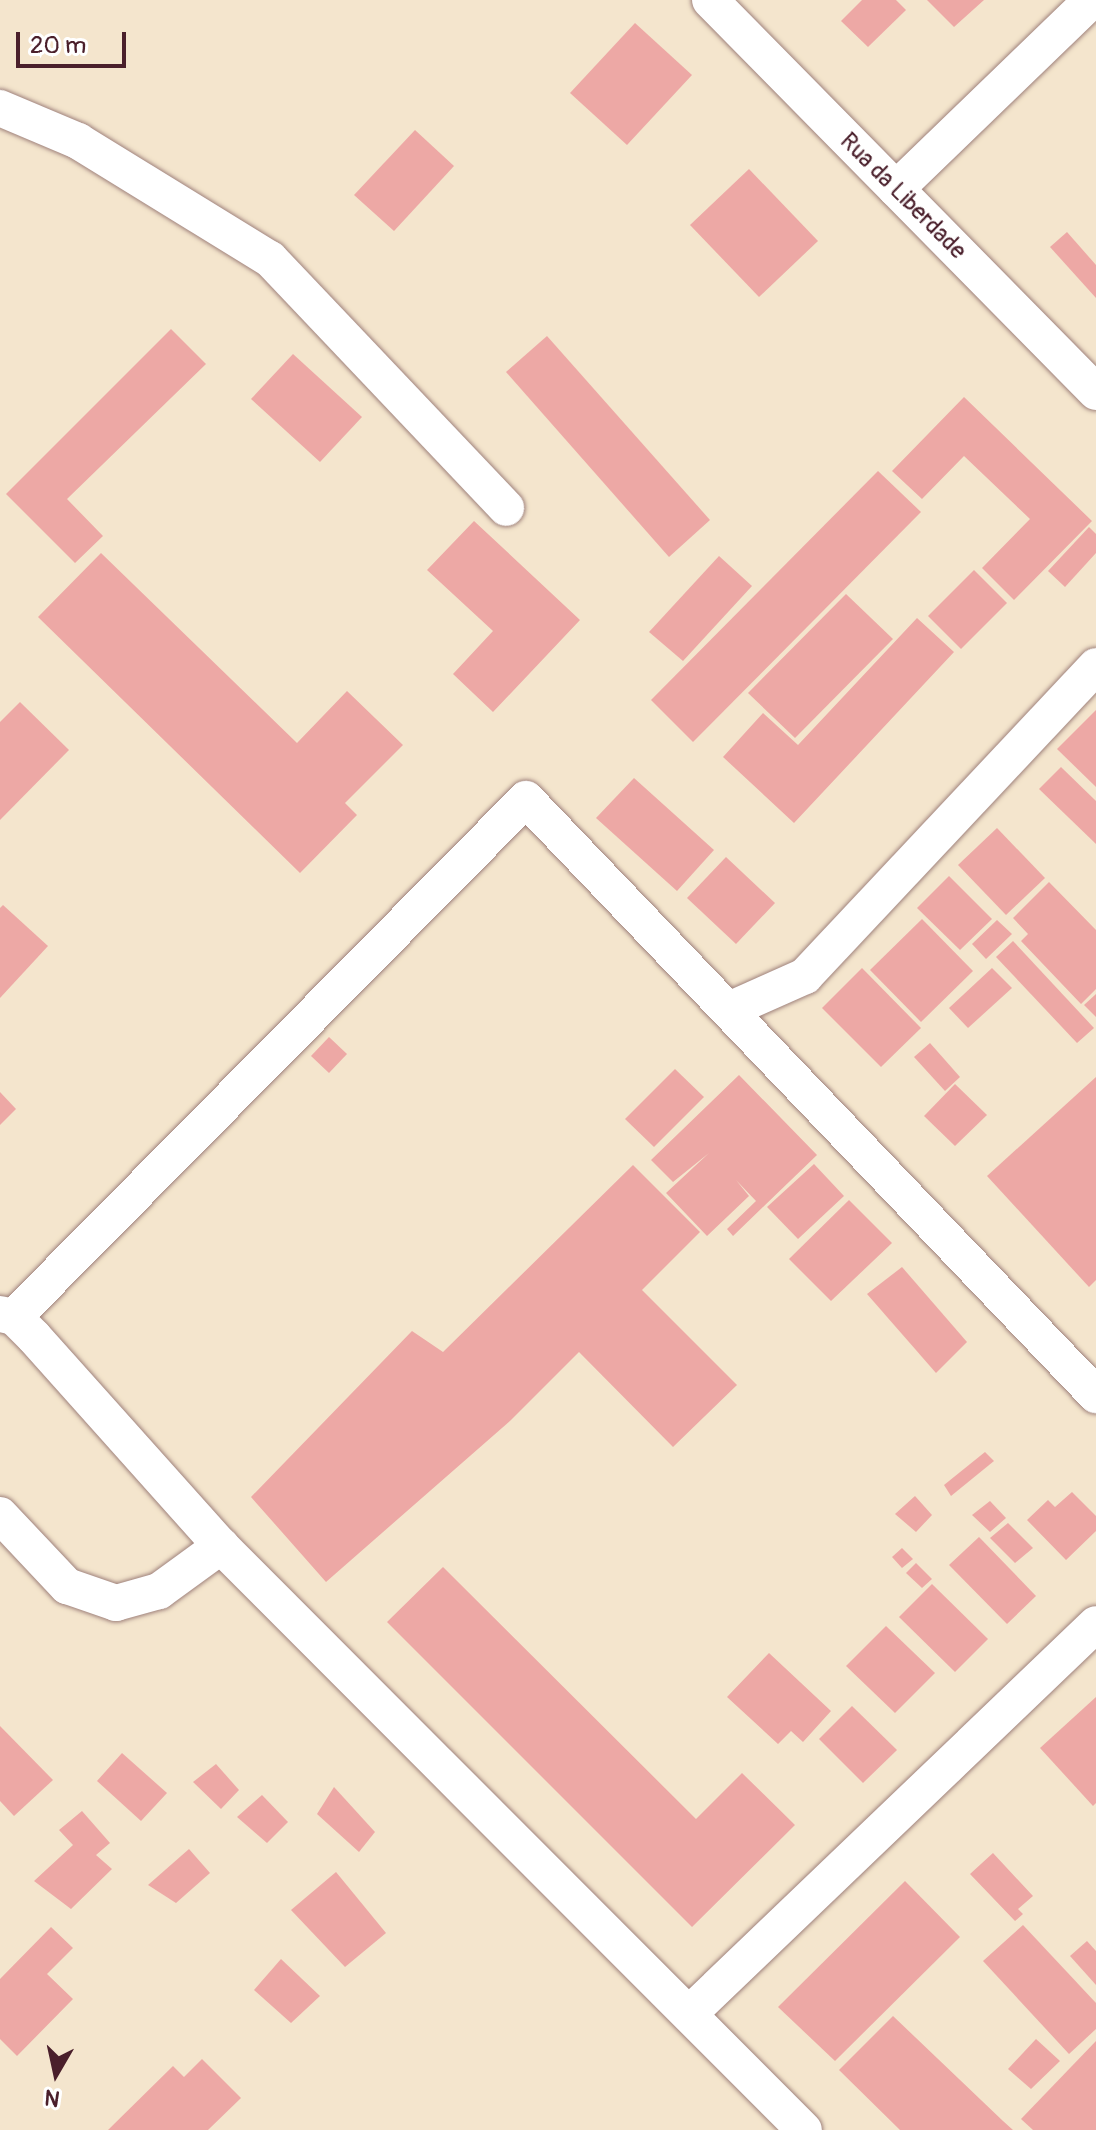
<!DOCTYPE html>
<html>
<head>
<meta charset="utf-8">
<style>
  body { margin:0 }
  #map { position:relative; width:1096px; height:2130px; overflow:hidden; background:#f4e5cd; font-family:Pangolin,sans-serif }
  div>[style] { position:absolute }
  .building>* { inset:0; background:#eda8a5 }
  .roads { filter:drop-shadow(0 0 2px #9f827c) drop-shadow(0 0 2px #9f827c) }
  .minor>* { height:36px; margin:-18px; padding:0 18px; transform-origin:18px; border-radius:18px; background:#fff }
  span { translate:-50% -50%; white-space:nowrap; text-align:center; line-height:1.15; -webkit-text-stroke:6px #fff; paint-order:stroke }
  .street-label { font-size:24px; color:#4a1f2b }
  .north { position:absolute; left:16px; top:2034px; width:80px; height:80px; -webkit-text-stroke:6px #fff; paint-order:stroke; rotate:189deg; font-size:22px; font-weight:700; line-height:32px; text-align:center; color:#4a1f2b }
  .north::after { content:''; display:block; margin:auto; width:28px; height:36px; background:#4a1f2b; clip-path:polygon(50% 0,100% 100%,50% 72%,0 100%) }
  .scale { position:absolute; left:16px; top:32px; width:110px; height:36px; box-sizing:border-box; border:4px solid #4a1f2b; border-top:0; padding-left:10px; font-size:24px; line-height:28px; white-space:nowrap; color:#4a1f2b; -webkit-text-stroke:6px #fff; paint-order:stroke }
</style>
</head>
<body>
<div id="map">
  <div class="building">
    <div style="clip-path:polygon(862px 0,896px 0,906px 10px,868px 47px,841px 21px)"></div>
    <div style="clip-path:polygon(927px 0,984px 0,954px 27px)"></div>
    <div style="clip-path:polygon(635px 23px,692px 75px,627px 145px,570px 93px)"></div>
    <div style="clip-path:polygon(415px 130px,454px 166px,394px 231px,354px 195px)"></div>
    <div style="clip-path:polygon(749px 169px,818px 241px,759px 297px,690px 225px)"></div>
    <div style="clip-path:polygon(1067px 232px,1096px 265px,1096px 298px,1050px 247px)"></div>
    <div style="clip-path:polygon(171px 329px,206px 364px,67px 499px,103px 536px,75px 563px,6px 494px)"></div>
    <div style="clip-path:polygon(547px 336px,710px 520px,669px 557px,506px 372px)"></div>
    <div style="clip-path:polygon(293px 354px,362px 417px,320px 462px,251px 399px)"></div>
    <div style="clip-path:polygon(964px 397px,1092px 521px,1014px 600px,982px 568px,1030px 519px,964px 456px,922px 499px,892px 471px)"></div>
    <div style="clip-path:polygon(878px 471px,921px 512px,693px 742px,651px 700px)"></div>
    <div style="clip-path:polygon(474px 521px,580px 620px,493px 712px,453px 674px,493px 631px,427px 570px)"></div>
    <div style="clip-path:polygon(1089px 527px,1096px 534px,1096px 553px,1065px 587px,1048px 571px)"></div>
    <div style="clip-path:polygon(101px 553px,297px 743px,347px 691px,403px 745px,345px 803px,357px 815px,300px 873px,38px 617px)"></div>
    <div style="clip-path:polygon(719px 556px,752px 586px,683px 661px,649px 632px)"></div>
    <div style="clip-path:polygon(974px 570px,1007px 603px,961px 649px,928px 616px)"></div>
    <div style="clip-path:polygon(846px 594px,893px 639px,795px 738px,748px 693px)"></div>
    <div style="clip-path:polygon(917px 618px,954px 652px,794px 823px,723px 757px,763px 713px,798px 745px)"></div>
    <div style="clip-path:polygon(20px 702px,69px 750px,0 820px,0 722px)"></div>
    <div style="clip-path:polygon(1096px 710px,1096px 787px,1057px 749px)"></div>
    <div style="clip-path:polygon(1061px 767px,1096px 801px,1096px 844px,1039px 789px)"></div>
    <div style="clip-path:polygon(634px 778px,714px 850px,677px 891px,596px 818px)"></div>
    <div style="clip-path:polygon(997px 828px,1045px 878px,1006px 915px,958px 865px)"></div>
    <div style="clip-path:polygon(726px 857px,775px 903px,736px 944px,687px 898px)"></div>
    <div style="clip-path:polygon(949px 876px,992px 919px,960px 950px,917px 908px)"></div>
    <div style="clip-path:polygon(1049px 882px,1096px 930px,1096px 989px,1081px 1004px,1021px 941px,1028px 934px,1013px 918px)"></div>
    <div style="clip-path:polygon(3px 905px,48px 946px,0 998px,0 908px)"></div>
    <div style="clip-path:polygon(922px 919px,973px 971px,921px 1022px,870px 970px)"></div>
    <div style="clip-path:polygon(997px 920px,1012px 934px,986px 959px,972px 944px)"></div>
    <div style="clip-path:polygon(1013px 941px,1094px 1028px,1077px 1043px,996px 957px)"></div>
    <div style="clip-path:polygon(862px 968px,921px 1028px,881px 1067px,822px 1008px)"></div>
    <div style="clip-path:polygon(992px 968px,1012px 988px,968px 1028px,949px 1008px)"></div>
    <div style="clip-path:polygon(1096px 994px,1096px 1017px,1084px 1005px)"></div>
    <div style="clip-path:polygon(329px 1037px,347px 1054px,329px 1073px,311px 1056px)"></div>
    <div style="clip-path:polygon(930px 1043px,960px 1077px,945px 1091px,914px 1057px)"></div>
    <div style="clip-path:polygon(675px 1069px,704px 1097px,654px 1147px,625px 1119px)"></div>
    <div style="clip-path:polygon(739px 1075px,817px 1155px,733px 1236px,727px 1229px,756px 1201px,736px 1180px,749px 1196px,707px 1236px,666px 1193px,709px 1153px,673px 1182px,651px 1160px)"></div>
    <div style="clip-path:polygon(1096px 1077px,1096px 1280px,1089px 1287px,987px 1176px)"></div>
    <div style="clip-path:polygon(955px 1084px,987px 1115px,955px 1146px,924px 1116px)"></div>
    <div style="clip-path:polygon(0 1092px,16px 1109px,0 1125px)"></div>
    <div style="clip-path:polygon(814px 1164px,844px 1196px,798px 1239px,767px 1207px)"></div>
    <div style="clip-path:polygon(633px 1165px,700px 1232px,642px 1290px,737px 1385px,673px 1447px,579px 1352px,511px 1420px,326px 1582px,251px 1497px,412px 1331px,443px 1352px)"></div>
    <div style="clip-path:polygon(849px 1200px,892px 1243px,831px 1301px,789px 1259px)"></div>
    <div style="clip-path:polygon(902px 1267px,967px 1342px,936px 1373px,867px 1294px)"></div>
    <div style="clip-path:polygon(985px 1452px,994px 1461px,951px 1496px,944px 1485px)"></div>
    <div style="clip-path:polygon(1072px 1492px,1096px 1516px,1096px 1531px,1066px 1560px,1027px 1520px,1048px 1500px,1055px 1507px)"></div>
    <div style="clip-path:polygon(915px 1496px,932px 1515px,916px 1532px,895px 1514px)"></div>
    <div style="clip-path:polygon(990px 1501px,1006px 1518px,990px 1532px,972px 1515px)"></div>
    <div style="clip-path:polygon(1008px 1523px,1033px 1548px,1015px 1563px,990px 1538px)"></div>
    <div style="clip-path:polygon(979px 1537px,1036px 1596px,1007px 1624px,949px 1565px)"></div>
    <div style="clip-path:polygon(902px 1548px,913px 1559px,902px 1568px,892px 1557px)"></div>
    <div style="clip-path:polygon(916px 1563px,932px 1579px,922px 1588px,906px 1573px)"></div>
    <div style="clip-path:polygon(443px 1567px,696px 1819px,742px 1773px,795px 1825px,692px 1927px,387px 1622px)"></div>
    <div style="clip-path:polygon(932px 1584px,988px 1639px,955px 1672px,899px 1617px)"></div>
    <div style="clip-path:polygon(886px 1626px,935px 1673px,895px 1713px,846px 1666px)"></div>
    <div style="clip-path:polygon(769px 1653px,831px 1711px,803px 1742px,791px 1731px,778px 1744px,727px 1697px)"></div>
    <div style="clip-path:polygon(1096px 1697px,1096px 1803px,1093px 1806px,1040px 1748px)"></div>
    <div style="clip-path:polygon(852px 1706px,897px 1750px,863px 1783px,819px 1739px)"></div>
    <div style="clip-path:polygon(0 1726px,53px 1780px,14px 1816px,0 1801px)"></div>
    <div style="clip-path:polygon(122px 1753px,167px 1793px,141px 1821px,97px 1781px)"></div>
    <div style="clip-path:polygon(216px 1764px,239px 1790px,221px 1809px,193px 1782px)"></div>
    <div style="clip-path:polygon(334px 1787px,375px 1832px,359px 1852px,317px 1814px)"></div>
    <div style="clip-path:polygon(262px 1795px,288px 1822px,267px 1843px,237px 1817px)"></div>
    <div style="clip-path:polygon(82px 1811px,110px 1843px,96px 1855px,112px 1869px,71px 1909px,34px 1881px,73px 1845px,59px 1830px)"></div>
    <div style="clip-path:polygon(189px 1849px,210px 1873px,176px 1903px,148px 1885px)"></div>
    <div style="clip-path:polygon(993px 1853px,1033px 1896px,1018px 1909px,1023px 1914px,1015px 1921px,970px 1874px)"></div>
    <div style="clip-path:polygon(336px 1872px,386px 1933px,345px 1967px,291px 1910px)"></div>
    <div style="clip-path:polygon(905px 1881px,960px 1937px,835px 2061px,778px 2007px)"></div>
    <div style="clip-path:polygon(1023px 1925px,1096px 2003px,1096px 2029px,1069px 2054px,983px 1961px)"></div>
    <div style="clip-path:polygon(51px 1927px,73px 1948px,47px 1974px,73px 1999px,17px 2056px,0 2039px,0 1979px)"></div>
    <div style="clip-path:polygon(1087px 1941px,1096px 1951px,1096px 1985px,1070px 1956px)"></div>
    <div style="clip-path:polygon(281px 1959px,320px 1996px,291px 2023px,254px 1990px)"></div>
    <div style="clip-path:polygon(893px 2016px,1003px 2121px,1013px 2130px,900px 2130px,839px 2070px)"></div>
    <div style="clip-path:polygon(1036px 2039px,1060px 2061px,1031px 2089px,1008px 2069px)"></div>
    <div style="clip-path:polygon(1096px 2041px,1096px 2130px,1033px 2130px,1021px 2119px)"></div>
    <div style="clip-path:polygon(202px 2059px,241px 2098px,208px 2130px,108px 2130px,173px 2066px,184px 2077px)"></div>
  </div>
  <div class="roads">
    <div class="minor">
      <div style="left:710px;top:0;width:550px;rotate:45.44deg"></div>
      <div style="left:0;top:108px;width:85px;rotate:22.9deg"></div>
      <div style="left:78px;top:141px;width:225px;rotate:31.6deg"></div>
      <div style="left:270px;top:259px;width:343px;rotate:46.5deg"></div>
      <div style="left:896px;top:189px;width:272px;rotate:-44deg"></div>
      <div style="left:731px;top:1009px;width:81px;rotate:-24deg"></div>
      <div style="left:805px;top:976px;width:425px;rotate:-46.8deg"></div>
      <div style="left:0;top:1314px;width:14px;rotate:12deg"></div>
      <div style="left:14px;top:1317px;width:28px;rotate:45deg"></div>
      <div style="left:34px;top:1337px;width:280px;rotate:48.2deg"></div>
      <div style="left:221px;top:1546px;width:825px;rotate:45.05deg"></div>
      <div style="left:14px;top:1317px;width:728px;rotate:-45.33deg"></div>
      <div style="left:526px;top:799px;width:825px;rotate:46.28deg"></div>
      <div style="left:0;top:1515px;width:98px;rotate:46.7deg"></div>
      <div style="left:67px;top:1586px;width:52px;rotate:19.1deg"></div>
      <div style="left:116px;top:1603px;width:45px;rotate:-15.6deg"></div>
      <div style="left:159px;top:1591px;width:77px;rotate:-36deg"></div>
      <div style="left:690px;top:2013px;width:562px;rotate:-43.77deg"></div>
    </div>
  </div>
  <div class="street-label">
    <span style="left:903px;top:196px;rotate:45deg">Rua da Liberdade</span>
  </div>
  <div class="north">N</div>
  <div class="scale">20 m</div>
</div>
</body>
</html>
